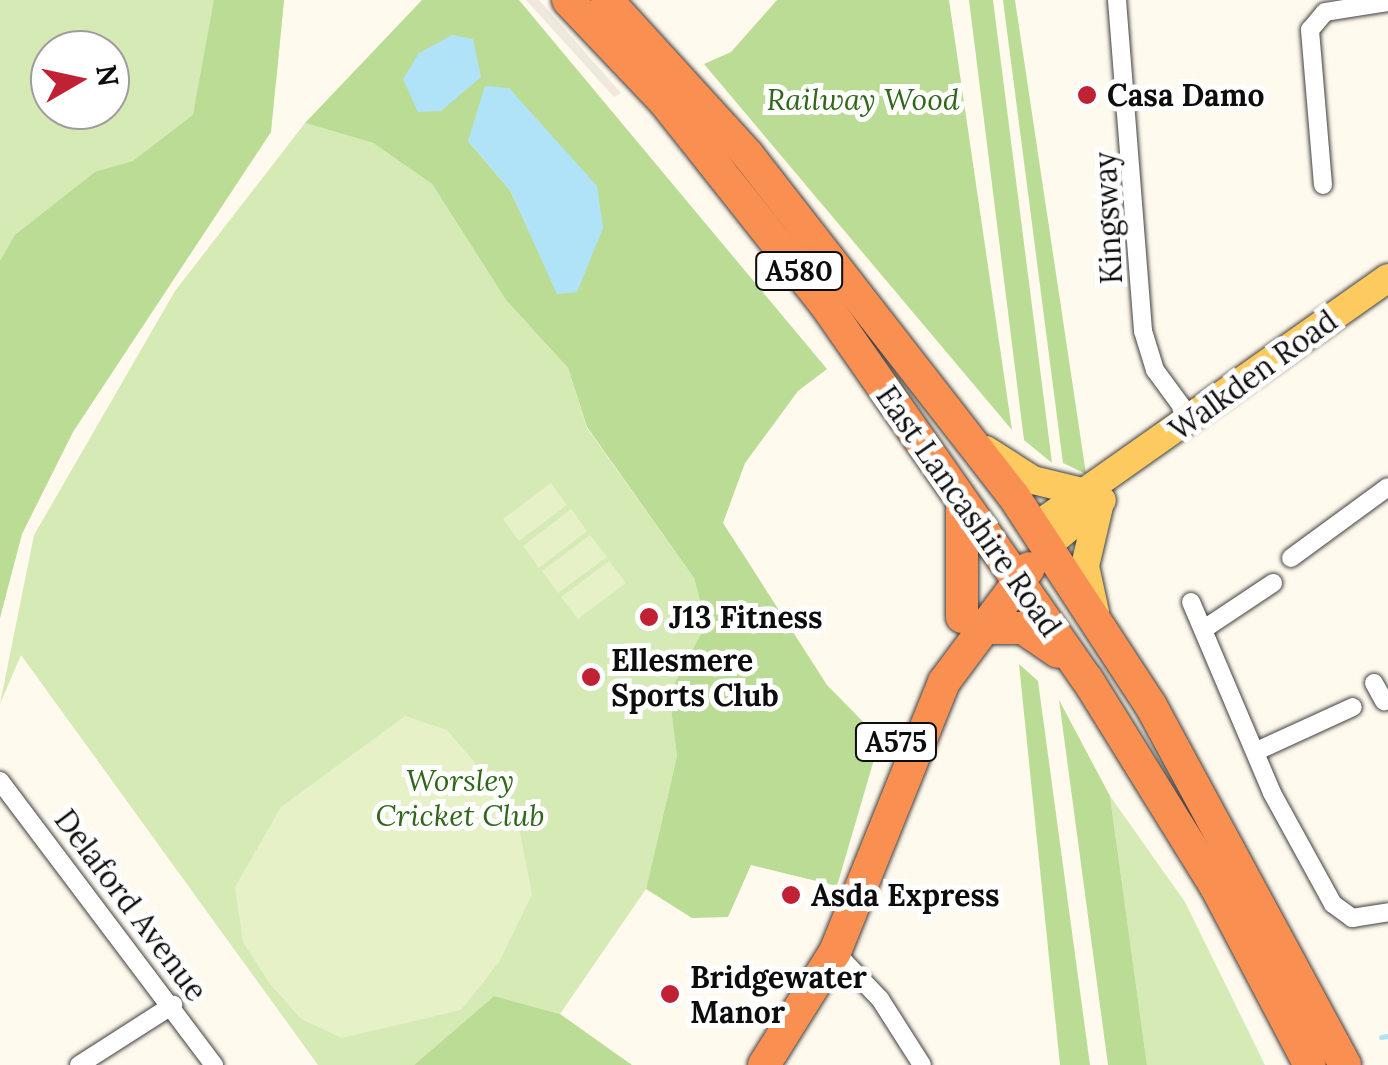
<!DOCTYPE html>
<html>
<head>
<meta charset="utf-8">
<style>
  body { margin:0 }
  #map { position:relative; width:1388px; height:1065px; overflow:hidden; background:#fffaed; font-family:Lora,serif }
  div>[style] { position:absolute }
  .green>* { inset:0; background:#d5eab5 }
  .forest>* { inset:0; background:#badc94 }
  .pitch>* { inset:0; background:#e6f1c8 }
  .plaza>* { inset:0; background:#efe8dc }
  .water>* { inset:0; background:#b0e3f8 }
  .stream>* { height:5px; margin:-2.5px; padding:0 2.5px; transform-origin:2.5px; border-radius:2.5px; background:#b0e3f8 }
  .roads { filter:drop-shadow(0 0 2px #404040) drop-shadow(0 0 2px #404040) }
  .street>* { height:18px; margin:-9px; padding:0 9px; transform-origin:9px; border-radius:9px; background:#fff }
  .primary>* { height:28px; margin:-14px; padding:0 14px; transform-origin:14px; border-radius:14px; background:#fcca5f }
  .highway>* { height:32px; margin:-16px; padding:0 16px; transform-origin:16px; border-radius:16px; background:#f99051 }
  .dots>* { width:28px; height:28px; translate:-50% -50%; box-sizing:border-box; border:5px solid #fff; border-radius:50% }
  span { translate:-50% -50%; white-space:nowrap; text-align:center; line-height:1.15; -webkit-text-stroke:10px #fff; paint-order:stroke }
  .shield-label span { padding:2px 8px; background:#fff; border:2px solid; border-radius:8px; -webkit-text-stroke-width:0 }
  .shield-label { font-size:28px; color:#0d0d0d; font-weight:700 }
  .poi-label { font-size:30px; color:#0d0d0d; font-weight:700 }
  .left { translate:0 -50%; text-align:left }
  .park-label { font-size:30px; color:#31671b; font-style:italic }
  .street-label { font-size:30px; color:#0d0d0d }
  .north { position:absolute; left:30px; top:30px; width:100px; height:100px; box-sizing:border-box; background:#fff; border:2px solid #9e9e9e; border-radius:50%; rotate:81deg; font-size:28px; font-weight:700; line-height:40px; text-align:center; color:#0d0d0d }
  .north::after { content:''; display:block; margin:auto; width:35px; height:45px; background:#c12135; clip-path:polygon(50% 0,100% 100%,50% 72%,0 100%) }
</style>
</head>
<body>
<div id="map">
  <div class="green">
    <div style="clip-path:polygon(evenodd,0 0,284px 0,276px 82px,0 505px,0 0,50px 50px,110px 50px,110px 110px,50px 110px,50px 50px)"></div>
    <div style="clip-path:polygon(305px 123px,373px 143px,432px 184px,506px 300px,568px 368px,587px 428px,694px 578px,706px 624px,669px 694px,677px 756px,646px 889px,560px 1014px,494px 996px,414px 1065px,318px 1065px,21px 655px,0 704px,34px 535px,175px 291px)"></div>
    <div style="clip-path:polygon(1110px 796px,1185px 902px,1265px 1065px,1147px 1065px)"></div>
  </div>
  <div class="forest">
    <div style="clip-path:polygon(214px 0,284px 0,271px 132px,73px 432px,22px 534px,0 618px,0 261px,15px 235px,95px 172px,133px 161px,193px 115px)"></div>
    <div style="clip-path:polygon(evenodd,422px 0,519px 0,827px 369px,798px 391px,745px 463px,723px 523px,827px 685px,880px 739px,837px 886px,751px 865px,728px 917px,692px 918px,646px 889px,677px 756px,669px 694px,706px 624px,694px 578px,587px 427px,568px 368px,506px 300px,432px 184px,373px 143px,305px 123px,422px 0,468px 141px,603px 228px,558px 294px,510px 190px,468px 141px)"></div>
    <div style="clip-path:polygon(777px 0,949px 0,1012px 430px,704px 64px,731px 52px)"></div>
    <div style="clip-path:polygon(969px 0,993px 0,1052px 463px,1024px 440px)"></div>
    <div style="clip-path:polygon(1003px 0,1015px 0,1086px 474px,1063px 463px)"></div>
    <div style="clip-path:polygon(1019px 664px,1038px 681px,1090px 1065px,1060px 1065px)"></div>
    <div style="clip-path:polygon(1059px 700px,1110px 796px,1147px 1065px,1108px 1065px)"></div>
    <div style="clip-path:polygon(494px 996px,560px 1014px,632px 1065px,414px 1065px)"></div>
  </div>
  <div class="pitch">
    <div style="clip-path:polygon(551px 483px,567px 505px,519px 541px,503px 519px)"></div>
    <div style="clip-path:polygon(571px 509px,587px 531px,539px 568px,523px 546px)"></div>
    <div style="clip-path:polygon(590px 535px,607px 557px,558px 593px,542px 571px)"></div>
    <div style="clip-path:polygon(609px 561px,626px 583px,578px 619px,561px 597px)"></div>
    <div style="clip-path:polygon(405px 716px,447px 730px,486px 776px,518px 821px,532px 895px,499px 962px,461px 1010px,342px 1038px,301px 1019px,270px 984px,243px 942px,235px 887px,281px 807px)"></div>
  </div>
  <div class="plaza">
    <div style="clip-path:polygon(526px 0,539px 0,621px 93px,614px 97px)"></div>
  </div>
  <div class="water">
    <div style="clip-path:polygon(452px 35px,473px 39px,481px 77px,441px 111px,418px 112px,403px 79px,419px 53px)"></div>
    <div style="clip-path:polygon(485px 86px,509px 88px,597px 186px,603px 228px,577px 292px,557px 294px,510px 190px,468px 141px)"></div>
  </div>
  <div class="stream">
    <div style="left:1381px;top:1037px;width:7px;rotate:-8deg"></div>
  </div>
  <div class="roads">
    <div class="street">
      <div style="left:1117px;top:0;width:332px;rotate:85.5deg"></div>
      <div style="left:1143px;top:331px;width:41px;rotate:72.9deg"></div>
      <div style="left:1155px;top:370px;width:61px;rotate:53.7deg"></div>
      <div style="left:1323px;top:185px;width:156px;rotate:-94.8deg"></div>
      <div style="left:1310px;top:30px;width:23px;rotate:-50deg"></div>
      <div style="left:1325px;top:12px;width:64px;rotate:-9deg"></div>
      <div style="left:1291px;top:558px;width:120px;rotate:-36.2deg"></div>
      <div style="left:1191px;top:602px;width:207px;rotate:67deg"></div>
      <div style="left:1272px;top:793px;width:127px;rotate:61.2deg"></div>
      <div style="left:1333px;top:904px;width:24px;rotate:36deg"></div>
      <div style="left:1352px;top:918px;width:36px;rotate:-9deg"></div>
      <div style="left:1204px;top:629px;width:83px;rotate:-33.7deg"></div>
      <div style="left:1374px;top:683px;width:21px;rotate:61deg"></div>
      <div style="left:1259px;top:750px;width:103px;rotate:-24.6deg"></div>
      <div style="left:0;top:781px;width:356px;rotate:53deg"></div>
      <div style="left:835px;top:952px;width:65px;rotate:46.2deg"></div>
      <div style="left:880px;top:999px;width:78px;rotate:57.5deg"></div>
      <div style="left:79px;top:1065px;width:112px;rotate:-32.6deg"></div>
    </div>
    <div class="primary">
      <div style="left:986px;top:450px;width:56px;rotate:32.6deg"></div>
      <div style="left:1033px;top:480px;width:50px;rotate:13.8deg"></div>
      <div style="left:1035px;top:527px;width:432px;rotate:-35.2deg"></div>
      <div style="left:1048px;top:545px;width:70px;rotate:-39.8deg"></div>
      <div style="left:1095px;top:612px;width:47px;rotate:-102.3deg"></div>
      <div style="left:1085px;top:566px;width:66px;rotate:-76.8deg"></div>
    </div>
    <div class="highway">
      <div style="left:568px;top:0;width:139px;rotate:46.5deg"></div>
      <div style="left:664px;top:101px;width:259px;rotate:51.6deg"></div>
      <div style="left:825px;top:304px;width:457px;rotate:55.1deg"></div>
      <div style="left:1087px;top:679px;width:245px;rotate:58.2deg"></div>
      <div style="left:1216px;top:887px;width:201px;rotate:62.2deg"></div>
      <div style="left:607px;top:0;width:210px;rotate:47.7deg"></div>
      <div style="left:748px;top:155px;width:431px;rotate:52.1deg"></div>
      <div style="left:1013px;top:495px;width:252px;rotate:56.8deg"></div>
      <div style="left:1151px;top:706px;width:408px;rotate:61.6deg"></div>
      <div style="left:962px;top:617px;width:110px;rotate:-90deg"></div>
      <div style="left:979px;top:628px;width:44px"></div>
      <div style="left:1023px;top:628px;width:42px;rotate:34.4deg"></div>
      <div style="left:764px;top:1065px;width:133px;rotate:-57.9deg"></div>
      <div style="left:835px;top:952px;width:291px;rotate:-68deg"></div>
      <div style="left:944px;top:682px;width:142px;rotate:-53.3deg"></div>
    </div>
  </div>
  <div class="dots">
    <div style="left:1087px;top:95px;background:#c12135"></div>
    <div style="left:649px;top:617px;background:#c12135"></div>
    <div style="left:591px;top:677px;background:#c12135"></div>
    <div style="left:791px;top:895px;background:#c12135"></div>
    <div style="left:670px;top:994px;background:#c12135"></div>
  </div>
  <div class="shield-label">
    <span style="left:799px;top:271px">A580</span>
    <span style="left:896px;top:742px">A575</span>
  </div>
  <div class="poi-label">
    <span class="left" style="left:1107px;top:95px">Casa Damo</span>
    <span class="left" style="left:669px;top:617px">J13 Fitness</span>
    <span class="left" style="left:611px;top:677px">Ellesmere<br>Sports Club</span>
    <span class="left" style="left:811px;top:895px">Asda Express</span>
    <span class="left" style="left:690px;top:994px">Bridgewater<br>Manor</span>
  </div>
  <div class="park-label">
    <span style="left:863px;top:99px">Railway Wood</span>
    <span style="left:460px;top:797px">Worsley<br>Cricket Club</span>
  </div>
  <div class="street-label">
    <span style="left:1108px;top:218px;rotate:-93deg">Kingsway</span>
    <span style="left:1253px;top:375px;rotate:-36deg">Walkden Road</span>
    <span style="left:969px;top:511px;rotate:55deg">East Lancashire Road</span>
    <span style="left:131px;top:905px;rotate:53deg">Delaford Avenue</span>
  </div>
  <div class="north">N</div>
</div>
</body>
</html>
